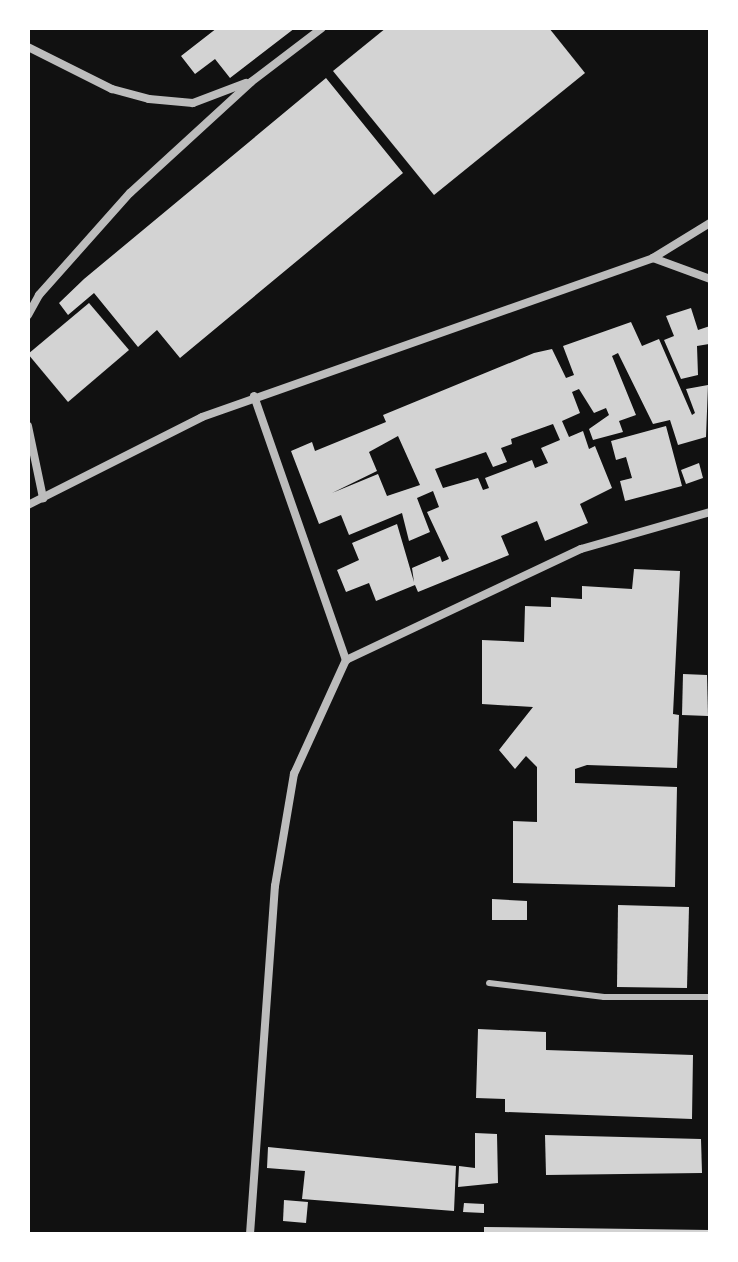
<!DOCTYPE html>
<html>
<head>
<meta charset="utf-8">
<style>
  body { margin:0 }
  #map { position:relative; width:738px; height:1262px; overflow:hidden; background:#111; font-family:Poppins,sans-serif }
  div>[style] { position:absolute }
  .building>* { inset:0; background:#d3d3d3 }
  .service>* { height:6px; margin:-3px; padding:0 3px; transform-origin:3px; border-radius:3px; background:#bcbcbc }
  .minor>* { height:8px; margin:-4px; padding:0 4px; transform-origin:4px; border-radius:4px; background:#bcbcbc }
  span { translate:-50% -50%; white-space:nowrap; text-align:center; line-height:1.15; -webkit-text-stroke:6px #fff; paint-order:stroke }
  .frame { position:absolute; inset:0; border:30px solid #fff; pointer-events:none }
</style>
</head>
<body>
<div id="map">
  <div class="building">
    <div style="clip-path:polygon(217px 28px,295px 28px,230px 78px,215px 59px,195px 74px,181px 56px)"></div>
    <div style="clip-path:polygon(386px 28px,549px 28px,585px 73px,434px 195px,333px 71px)"></div>
    <div style="clip-path:polygon(326px 78px,403px 173px,180px 358px,157px 330px,138px 347px,94px 293px,68px 315px,59px 303px,84px 279px)"></div>
    <div style="clip-path:polygon(89px 303px,129px 350px,68px 402px,28px 354px)"></div>
    <div style="clip-path:polygon(691px 308px,698px 330px,710px 326px,709px 344px,697px 346px,698px 375px,681px 379px,664px 340px,674px 336px,666px 316px)"></div>
    <div style="clip-path:polygon(evenodd,631px 322px,642px 346px,659px 339px,692px 415px,695px 413px,686px 389px,708px 385px,706px 437px,678px 445px,670px 420px,653px 424px,618px 353px,612px 356px,636px 415px,619px 421px,623px 432px,593px 440px,589px 429px,609px 415px,606px 408px,594px 413px,579px 389px,572px 392px,580px 413px,562px 421px,569px 437px,583px 431px,589px 449px,595px 446px,612px 488px,580px 504px,588px 523px,545px 541px,537px 521px,501px 536px,509px 555px,418px 592px,415px 585px,376px 601px,369px 583px,346px 592px,337px 570px,359px 560px,352px 543px,397px 524px,414px 582px,412px 568px,440px 556px,442px 562px,449px 559px,427px 512px,439px 507px,433px 491px,417px 498px,430px 532px,409px 541px,402px 513px,349px 535px,341px 515px,319px 524px,291px 451px,312px 442px,315px 451px,386px 422px,383px 415px,534px 353px,552px 349px,566px 378px,574px 375px,563px 346px,631px 322px,553px 424px,560px 440px,541px 448px,548px 463px,535px 468px,532px 460px,485px 478px,489px 488px,483px 490px,478px 478px,443px 488px,435px 469px,486px 452px,493px 467px,507px 462px,501px 448px,512px 444px,511px 439px,553px 424px,631px 322px,398px 436px,420px 485px,387px 496px,378px 474px,332px 493px,377px 471px,369px 452px,398px 436px)"></div>
    <div style="clip-path:polygon(666px 426px,682px 486px,625px 501px,620px 481px,632px 478px,626px 457px,616px 460px,611px 441px)"></div>
    <div style="clip-path:polygon(699px 463px,703px 478px,686px 484px,681px 470px)"></div>
    <div style="clip-path:polygon(634px 569px,680px 571px,673px 714px,679px 715px,677px 768px,587px 765px,575px 769px,575px 783px,677px 787px,675px 887px,513px 883px,513px 821px,537px 822px,537px 767px,526px 756px,515px 769px,499px 750px,533px 707px,482px 704px,482px 640px,524px 642px,525px 606px,551px 607px,551px 597px,582px 599px,582px 586px,632px 589px)"></div>
    <div style="clip-path:polygon(683px 674px,707px 675px,708px 716px,682px 715px)"></div>
    <div style="clip-path:polygon(492px 899px,527px 901px,527px 920px,492px 920px)"></div>
    <div style="clip-path:polygon(618px 905px,689px 907px,687px 988px,617px 987px)"></div>
    <div style="clip-path:polygon(478px 1029px,546px 1032px,546px 1050px,693px 1055px,692px 1119px,505px 1112px,505px 1099px,476px 1098px)"></div>
    <div style="clip-path:polygon(475px 1133px,497px 1134px,498px 1183px,458px 1187px,459px 1166px,475px 1168px)"></div>
    <div style="clip-path:polygon(545px 1135px,701px 1139px,702px 1173px,546px 1175px)"></div>
    <div style="clip-path:polygon(268px 1147px,456px 1166px,454px 1211px,302px 1199px,305px 1171px,267px 1168px)"></div>
    <div style="clip-path:polygon(284px 1200px,308px 1202px,306px 1223px,283px 1221px)"></div>
    <div style="clip-path:polygon(464px 1203px,484px 1204px,484px 1213px,463px 1212px)"></div>
    <div style="clip-path:polygon(484px 1227px,710px 1230px,710px 1234px,484px 1234px)"></div>
  </div>
  <div class="service">
    <div style="left:489px;top:983px;width:116px;rotate:6.9deg"></div>
    <div style="left:604px;top:997px;width:106px"></div>
  </div>
  <div class="minor">
    <div style="left:28px;top:47px;width:94px;rotate:26.6deg"></div>
    <div style="left:112px;top:89px;width:38px;rotate:15deg"></div>
    <div style="left:149px;top:99px;width:44px;rotate:5.2deg"></div>
    <div style="left:193px;top:103px;width:57px;rotate:-20.7deg"></div>
    <div style="left:653px;top:258px;width:61px;rotate:20.2deg"></div>
    <div style="left:28px;top:315px;width:23px;rotate:-61deg"></div>
    <div style="left:39px;top:295px;width:137px;rotate:-48.3deg"></div>
    <div style="left:130px;top:193px;width:164px;rotate:-42.5deg"></div>
    <div style="left:251px;top:82px;width:89px;rotate:-37.3deg"></div>
    <div style="left:254px;top:396px;width:280px;rotate:70.8deg"></div>
    <div style="left:28px;top:426px;width:74px;rotate:78.2deg"></div>
    <div style="left:28px;top:505px;width:195px;rotate:-26.8deg"></div>
    <div style="left:202px;top:417px;width:478px;rotate:-19.4deg"></div>
    <div style="left:653px;top:258px;width:67px;rotate:-31.6deg"></div>
    <div style="left:250px;top:1234px;width:349px;rotate:-85.9deg"></div>
    <div style="left:275px;top:886px;width:114px;rotate:-80.4deg"></div>
    <div style="left:294px;top:774px;width:125px;rotate:-65.5deg"></div>
    <div style="left:346px;top:660px;width:260px;rotate:-25.3deg"></div>
    <div style="left:581px;top:549px;width:134px;rotate:-16deg"></div>
  </div>
  <div class="frame"></div>
</div>
</body>
</html>
